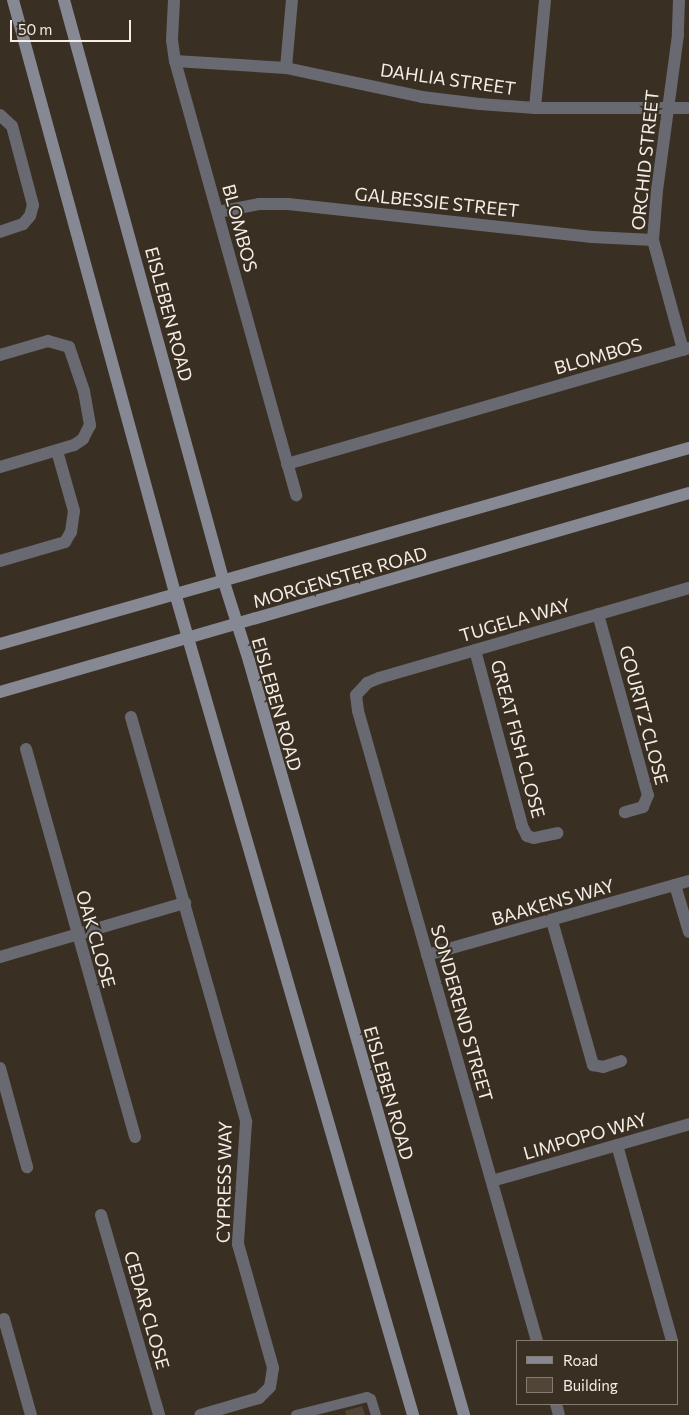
<!DOCTYPE html>
<html>
<head>
<meta charset="utf-8">
<style>
  body { margin:0 }
  #map { position:relative; width:689px; height:1415px; overflow:hidden; background:#3a2f23; font-family:Commissioner,sans-serif }
  div>[style] { position:absolute }
  .building>* { inset:0; background:#514538 }
  .lane>* { height:10px; margin:-5px; padding:0 5px; transform-origin:5px; border-radius:5px; background:#686971 }
  .street>* { height:12px; margin:-6px; padding:0 6px; transform-origin:6px; border-radius:6px; background:#686971 }
  .secondary>* { height:12px; margin:-6px; padding:0 6px; transform-origin:6px; border-radius:6px; background:#868994 }
  span { translate:-50% -50%; white-space:nowrap; text-align:center; line-height:1.15; -webkit-text-stroke:4px #3a2f23; paint-order:stroke }
  .street-label { font-size:18px; color:#f5eee6 }
  .legend { position:absolute; left:516px; top:1340px; width:162px; height:65px; box-sizing:border-box; background:#3a2f23; border:1px solid #857b71; margin:0; padding:6px 9px; list-style:none; font-size:15px; color:#f5eee6 }
  .legend li { display:flex; align-items:center; gap:10px; height:25px }
  .legend b { width:25px; border:1px solid #857b71 }
  .scale { position:absolute; left:10px; top:20px; width:121px; height:22px; box-sizing:border-box; border:2px solid #f5eee6; border-top:0; padding-left:6px; font-size:15px; line-height:18px; white-space:nowrap; color:#f5eee6; -webkit-text-stroke:4px #3a2f23; paint-order:stroke }
</style>
</head>
<body>
<div id="map">
  <div class="building">
    <div style="clip-path:polygon(362px 1406px,365px 1415px,346px 1415px,345px 1411px)"></div>
  </div>
  <div class="lane">
    <div style="left:296px;top:1415px;width:73px;rotate:-14.2deg"></div>
    <div style="left:367px;top:1397px;width:4px;rotate:27deg"></div>
    <div style="left:371px;top:1399px;width:17px;rotate:73deg"></div>
  </div>
  <div class="street">
    <div style="left:174px;top:0;width:40px;rotate:92.9deg"></div>
    <div style="left:172px;top:40px;width:21px;rotate:82deg"></div>
    <div style="left:175px;top:61px;width:451px;rotate:74.4deg"></div>
    <div style="left:679px;top:0;width:35px;rotate:92deg"></div>
    <div style="left:678px;top:35px;width:156px;rotate:97.7deg"></div>
    <div style="left:657px;top:190px;width:50px;rotate:94.6deg"></div>
    <div style="left:653px;top:240px;width:114px;rotate:74.7deg"></div>
    <div style="left:175px;top:61px;width:111px;rotate:3.6deg"></div>
    <div style="left:286px;top:68px;width:139px;rotate:12deg"></div>
    <div style="left:422px;top:97px;width:58px;rotate:6.9deg"></div>
    <div style="left:480px;top:104px;width:55px;rotate:4.2deg"></div>
    <div style="left:535px;top:108px;width:154px"></div>
    <div style="left:286px;top:68px;width:68px;rotate:-85deg"></div>
    <div style="left:535px;top:108px;width:108px;rotate:-84.7deg"></div>
    <div style="left:0;top:115px;width:16px;rotate:43deg"></div>
    <div style="left:12px;top:126px;width:82px;rotate:75.1deg"></div>
    <div style="left:33px;top:205px;width:11px;rotate:105deg"></div>
    <div style="left:30px;top:216px;width:11px;rotate:131deg"></div>
    <div style="left:23px;top:224px;width:24px;rotate:161deg"></div>
    <div style="left:218px;top:212px;width:42px;rotate:-11deg"></div>
    <div style="left:259px;top:204px;width:29px"></div>
    <div style="left:288px;top:204px;width:306px;rotate:6.2deg"></div>
    <div style="left:592px;top:237px;width:61px;rotate:2.8deg"></div>
    <div style="left:0;top:355px;width:50px;rotate:-16.3deg"></div>
    <div style="left:48px;top:341px;width:22px;rotate:16deg"></div>
    <div style="left:69px;top:347px;width:46px;rotate:71.2deg"></div>
    <div style="left:84px;top:391px;width:35px;rotate:80deg"></div>
    <div style="left:90px;top:425px;width:16px;rotate:117deg"></div>
    <div style="left:83px;top:439px;width:11px;rotate:146deg"></div>
    <div style="left:74px;top:445px;width:77px;rotate:163.4deg"></div>
    <div style="left:287px;top:464px;width:418px;rotate:-16.1deg"></div>
    <div style="left:0;top:561px;width:68px;rotate:-16.3deg"></div>
    <div style="left:65px;top:542px;width:12px;rotate:-59deg"></div>
    <div style="left:71px;top:532px;width:21px;rotate:-82deg"></div>
    <div style="left:74px;top:511px;width:62px;rotate:-105.8deg"></div>
    <div style="left:598px;top:614px;width:188px;rotate:74.6deg"></div>
    <div style="left:648px;top:795px;width:13px;rotate:113deg"></div>
    <div style="left:643px;top:807px;width:19px;rotate:164deg"></div>
    <div style="left:475px;top:650px;width:182px;rotate:75deg"></div>
    <div style="left:522px;top:826px;width:11px;rotate:63deg"></div>
    <div style="left:527px;top:836px;width:7px;rotate:16deg"></div>
    <div style="left:534px;top:838px;width:24px;rotate:-12deg"></div>
    <div style="left:131px;top:717px;width:421px;rotate:74.1deg"></div>
    <div style="left:246px;top:1122px;width:122px;rotate:93.8deg"></div>
    <div style="left:238px;top:1244px;width:129px;rotate:74.2deg"></div>
    <div style="left:273px;top:1368px;width:19px;rotate:99deg"></div>
    <div style="left:270px;top:1387px;width:16px;rotate:135deg"></div>
    <div style="left:259px;top:1398px;width:61px;rotate:163.9deg"></div>
    <div style="left:26px;top:749px;width:403px;rotate:74.3deg"></div>
    <div style="left:675px;top:885px;width:49px;rotate:73.4deg"></div>
    <div style="left:552px;top:921px;width:150px;rotate:74.1deg"></div>
    <div style="left:593px;top:1065px;width:10px;rotate:11deg"></div>
    <div style="left:603px;top:1067px;width:19px;rotate:-18deg"></div>
    <div style="left:427px;top:955px;width:272px;rotate:-15.8deg"></div>
    <div style="left:0;top:957px;width:193px;rotate:-16.3deg"></div>
    <div style="left:0;top:1068px;width:103px;rotate:74.7deg"></div>
    <div style="left:617px;top:1145px;width:204px;rotate:74.3deg"></div>
    <div style="left:492px;top:1181px;width:205px;rotate:-16.1deg"></div>
    <div style="left:101px;top:1215px;width:208px;rotate:73.8deg"></div>
    <div style="left:4px;top:1319px;width:100px;rotate:74.3deg"></div>
    <div style="left:537px;top:1341px;width:655px;rotate:-105.86deg"></div>
    <div style="left:358px;top:711px;width:16px;rotate:-97deg"></div>
    <div style="left:356px;top:695px;width:16px;rotate:-47deg"></div>
    <div style="left:367px;top:683px;width:13px;rotate:-23deg"></div>
    <div style="left:379px;top:678px;width:323px;rotate:-16.2deg"></div>
    <div style="left:556px;top:1404px;width:11px;rotate:75deg"></div>
  </div>
  <div class="secondary">
    <div style="left:13px;top:0;width:615px;rotate:74.72deg"></div>
    <div style="left:175px;top:593px;width:856px;rotate:73.85deg"></div>
    <div style="left:64px;top:0;width:600px;rotate:74.64deg"></div>
    <div style="left:223px;top:579px;width:86px;rotate:72.4deg"></div>
    <div style="left:249px;top:661px;width:784px;rotate:74.08deg"></div>
    <div style="left:0;top:644px;width:716px;rotate:-15.88deg"></div>
    <div style="left:0;top:692px;width:717px;rotate:-16.11deg"></div>
  </div>
  <div class="street-label">
    <span style="left:448px;top:79px;rotate:8deg">DAHLIA STREET</span>
    <span style="left:645px;top:160px;rotate:-84deg">ORCHID STREET</span>
    <span style="left:437px;top:202px;rotate:6deg">GALBESSIE STREET</span>
    <span style="left:240px;top:228px;rotate:75deg">BLOMBOS</span>
    <span style="left:169px;top:314px;rotate:75deg">EISLEBEN ROAD</span>
    <span style="left:598px;top:356px;rotate:-16deg">BLOMBOS</span>
    <span style="left:340px;top:577px;rotate:-16deg">MORGENSTER ROAD</span>
    <span style="left:515px;top:620px;rotate:-16deg">TUGELA WAY</span>
    <span style="left:277px;top:704px;rotate:74deg">EISLEBEN ROAD</span>
    <span style="left:644px;top:715px;rotate:75deg">GOURITZ CLOSE</span>
    <span style="left:518px;top:739px;rotate:75deg">GREAT FISH CLOSE</span>
    <span style="left:553px;top:902px;rotate:-16deg">BAAKENS WAY</span>
    <span style="left:96px;top:939px;rotate:74deg">OAK CLOSE</span>
    <span style="left:462px;top:1013px;rotate:74deg">SONDEREND STREET</span>
    <span style="left:389px;top:1093px;rotate:74deg">EISLEBEN ROAD</span>
    <span style="left:585px;top:1136px;rotate:-16deg">LIMPOPO WAY</span>
    <span style="left:224px;top:1182px;rotate:-89deg">CYPRESS WAY</span>
    <span style="left:147px;top:1310px;rotate:74deg">CEDAR CLOSE</span>
  </div>
  <ul class="legend">
  <li><b style="height:6px;background:#868994"></b>Road</li>
  <li><b style="height:14px;background:#514538"></b>Building</li>
  </ul>
  <div class="scale">50 m</div>
</div>
</body>
</html>
